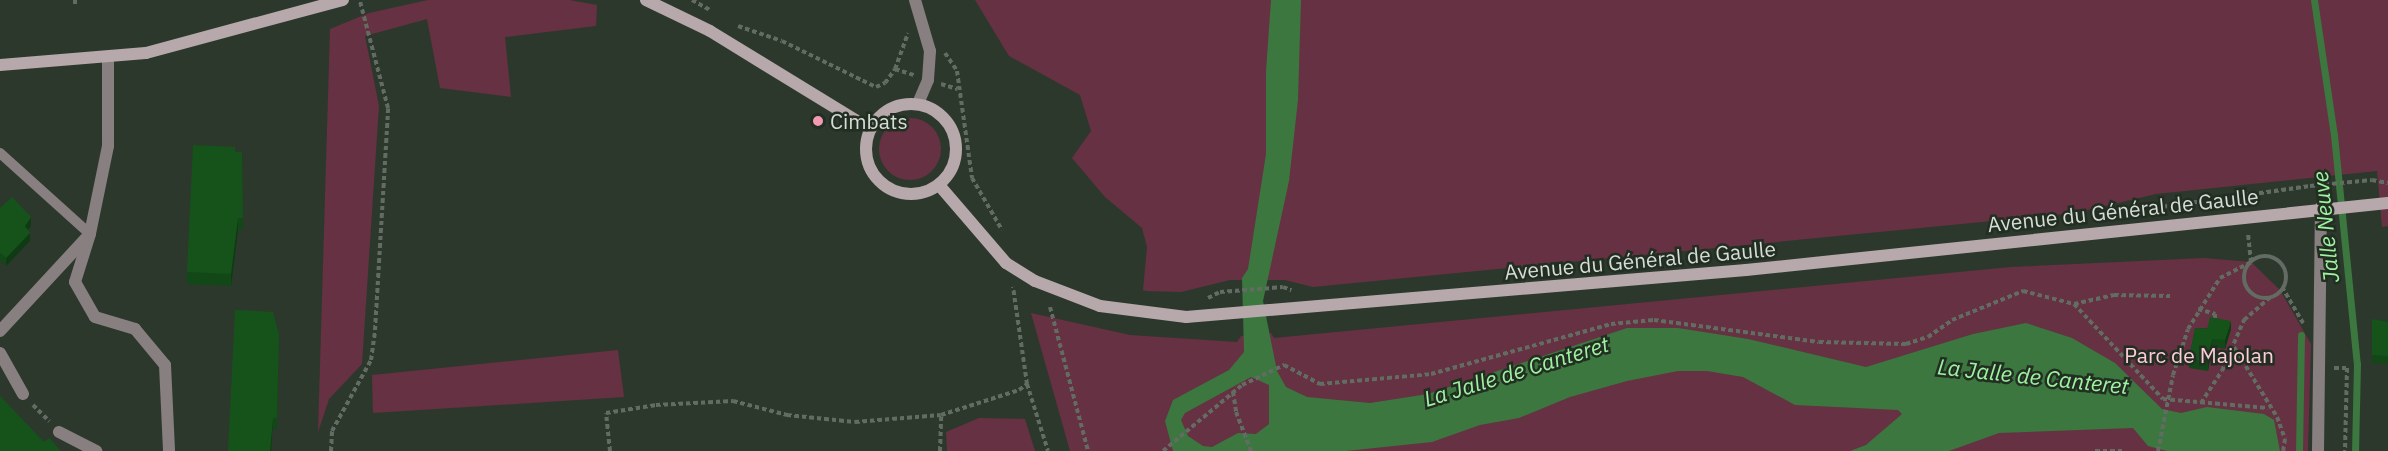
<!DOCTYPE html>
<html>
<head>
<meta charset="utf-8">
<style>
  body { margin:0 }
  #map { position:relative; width:2388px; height:451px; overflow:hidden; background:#2d382d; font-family:"IBM Plex Sans",sans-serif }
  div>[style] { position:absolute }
  .green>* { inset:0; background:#663142 }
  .round { border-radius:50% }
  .water>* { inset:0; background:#3b773e }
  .stream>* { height:7px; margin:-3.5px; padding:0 3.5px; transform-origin:3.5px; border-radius:3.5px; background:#3b773e }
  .path>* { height:4px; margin-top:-2px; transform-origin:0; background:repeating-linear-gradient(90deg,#626c62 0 4.5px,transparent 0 7.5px) }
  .path>.ring { margin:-2px; padding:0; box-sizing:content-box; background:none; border:4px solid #626c62; border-radius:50% }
  .lane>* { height:10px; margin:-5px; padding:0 5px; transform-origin:5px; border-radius:5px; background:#887f81 }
  .street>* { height:12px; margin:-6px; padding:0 6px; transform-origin:6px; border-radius:6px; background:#887f81 }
  .secondary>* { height:12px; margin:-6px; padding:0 6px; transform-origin:6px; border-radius:6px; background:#b6a8ab }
  .secondary>.ring { margin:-6px; padding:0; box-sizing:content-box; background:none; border:12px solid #b6a8ab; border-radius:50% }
  .wall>* { inset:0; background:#124717 }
  .shaded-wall>* { inset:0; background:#0f3a13 }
  .building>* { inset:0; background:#15531b }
  .dots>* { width:16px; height:16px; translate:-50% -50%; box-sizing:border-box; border:3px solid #232e23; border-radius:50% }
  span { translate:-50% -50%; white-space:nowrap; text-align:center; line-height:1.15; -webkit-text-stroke:5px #232e23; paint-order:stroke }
  .poi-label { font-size:21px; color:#d6ddd6 }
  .left { translate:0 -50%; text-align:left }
  .street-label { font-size:21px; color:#d6ddd6 }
  .park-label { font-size:21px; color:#fccdd8 }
  .water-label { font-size:22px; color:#9ef2a0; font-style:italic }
</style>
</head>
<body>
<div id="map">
  <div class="green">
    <div style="clip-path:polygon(428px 0,569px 0,597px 5px,596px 26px,505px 37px,511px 97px,440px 88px,427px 19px,365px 36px,379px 106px,362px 364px,329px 399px,318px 432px,330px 29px,369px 13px)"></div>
    <div style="clip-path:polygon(975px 0,2388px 0,2388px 226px,2382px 227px,2377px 171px,2156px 194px,2075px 213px,1313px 287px,1285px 280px,1230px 280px,1181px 292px,1146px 291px,1143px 290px,1147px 247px,1142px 228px,1105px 197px,1072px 158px,1091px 131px,1080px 95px,1009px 56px)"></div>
    <div class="round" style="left:879px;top:118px;width:62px;height:62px"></div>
    <div style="clip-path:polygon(2204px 258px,2251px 262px,2280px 290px,2311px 344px,2308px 451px,1070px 451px,1031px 313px,1130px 335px,1237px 342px,1241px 336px,1271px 333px,1274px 338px,2011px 267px)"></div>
    <div style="clip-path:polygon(618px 350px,624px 397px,373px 413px,372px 375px)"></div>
    <div style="clip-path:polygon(979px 418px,1025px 419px,1035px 451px,947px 451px,946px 432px)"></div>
  </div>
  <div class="water">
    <div style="clip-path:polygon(evenodd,1271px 0,1301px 0,1298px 100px,1289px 181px,1263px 301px,1277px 371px,1286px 387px,1307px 397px,1370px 403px,1428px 394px,1627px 328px,1678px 328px,1748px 339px,1866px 367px,1973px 334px,2026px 323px,2072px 338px,2115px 363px,2162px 409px,2181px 413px,2207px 407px,2264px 414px,2274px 420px,2280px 451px,2167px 451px,2148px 446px,2133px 428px,1999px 433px,1949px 451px,1850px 451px,1866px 445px,1902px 414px,1898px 410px,1795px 405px,1743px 377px,1707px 371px,1678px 371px,1627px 381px,1570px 397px,1519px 418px,1480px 425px,1432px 442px,1346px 451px,1173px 451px,1165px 421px,1173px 400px,1229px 370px,1244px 352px,1242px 278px,1248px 269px,1266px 154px,1266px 71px,1271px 0,1251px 377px,1269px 385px,1269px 424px,1256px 434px,1238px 433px,1212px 447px,1203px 446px,1188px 436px,1181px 420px,1185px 413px,1251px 377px)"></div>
  </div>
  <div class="stream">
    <div style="left:2314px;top:0;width:136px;rotate:81.6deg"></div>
    <div style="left:2334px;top:135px;width:230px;rotate:84.3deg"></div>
    <div style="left:2357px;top:364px;width:87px;rotate:91.3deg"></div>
    <div style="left:2299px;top:451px;width:116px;rotate:-89deg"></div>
  </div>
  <div class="path">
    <div style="left:75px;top:0;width:4px;rotate:90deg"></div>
    <div style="left:692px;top:0;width:21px;rotate:29deg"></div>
    <div style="left:738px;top:26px;width:46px;rotate:18.8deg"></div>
    <div style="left:782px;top:41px;width:105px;rotate:26.1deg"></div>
    <div style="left:876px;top:87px;width:10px;rotate:-24deg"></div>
    <div style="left:885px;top:83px;width:17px;rotate:-54deg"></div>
    <div style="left:895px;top:69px;width:38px;rotate:-70deg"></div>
    <div style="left:945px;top:53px;width:22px;rotate:56deg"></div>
    <div style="left:957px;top:71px;width:108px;rotate:82deg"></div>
    <div style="left:972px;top:178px;width:60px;rotate:60deg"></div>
    <div style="left:895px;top:69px;width:20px;rotate:18deg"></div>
    <div style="left:941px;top:84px;width:17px;rotate:17deg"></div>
    <div style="left:2118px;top:213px;width:194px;rotate:-8deg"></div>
    <div style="left:2310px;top:186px;width:62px;rotate:-5.5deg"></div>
    <div style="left:2372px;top:180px;width:16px;rotate:11deg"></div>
    <div class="ring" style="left:2244px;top:256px;width:38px;height:38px"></div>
    <div style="left:2282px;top:287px;width:42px;rotate:59.7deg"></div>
    <div style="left:1208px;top:298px;width:13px;rotate:-27deg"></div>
    <div style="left:1220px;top:292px;width:63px;rotate:-4.5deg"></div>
    <div style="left:1283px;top:287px;width:9px;rotate:21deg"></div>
    <div style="left:2074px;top:304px;width:41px;rotate:-12.7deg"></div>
    <div style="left:2114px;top:295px;width:56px;rotate:1deg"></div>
    <div style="left:1050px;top:307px;width:149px;rotate:75.2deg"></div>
    <div style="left:2198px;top:309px;width:18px;rotate:16deg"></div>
    <div style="left:2215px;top:314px;width:8px;rotate:90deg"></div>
    <div style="left:2234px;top:347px;width:82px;rotate:58.4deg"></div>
    <div style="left:2277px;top:417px;width:23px;rotate:70deg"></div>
    <div style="left:2285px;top:439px;width:12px;rotate:99deg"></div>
    <div style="left:2334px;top:368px;width:13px"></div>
    <div style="left:2347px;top:368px;width:83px;rotate:91.4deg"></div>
    <div style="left:1027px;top:384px;width:70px;rotate:72.6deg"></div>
    <div style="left:1233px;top:392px;width:20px;rotate:81deg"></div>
    <div style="left:1236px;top:412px;width:42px;rotate:69deg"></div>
    <div style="left:2201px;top:403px;width:38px;rotate:-57deg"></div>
    <div style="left:2222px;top:371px;width:56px;rotate:-66.7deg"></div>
    <div style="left:2244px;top:320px;width:37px;rotate:-41deg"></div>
    <div style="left:33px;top:405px;width:23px;rotate:45deg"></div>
    <div style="left:331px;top:451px;width:20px;rotate:-87deg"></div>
    <div style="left:332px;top:431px;width:81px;rotate:-61.2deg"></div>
    <div style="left:371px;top:360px;width:30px;rotate:-82deg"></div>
    <div style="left:375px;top:330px;width:222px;rotate:-86.6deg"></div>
    <div style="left:388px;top:108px;width:111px;rotate:-104.7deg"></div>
    <div style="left:610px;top:451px;width:38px;rotate:-96deg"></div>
    <div style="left:606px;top:413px;width:51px;rotate:-9.1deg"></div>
    <div style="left:656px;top:405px;width:77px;rotate:-3deg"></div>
    <div style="left:733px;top:401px;width:56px;rotate:14.5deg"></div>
    <div style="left:787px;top:415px;width:68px;rotate:5.9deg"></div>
    <div style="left:855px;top:422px;width:86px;rotate:-4.7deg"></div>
    <div style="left:941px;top:415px;width:82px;rotate:-17.8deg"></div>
    <div style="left:1019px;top:390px;width:10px;rotate:-37deg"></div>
    <div style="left:1027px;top:384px;width:98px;rotate:-98.2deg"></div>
    <div style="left:940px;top:451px;width:36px;rotate:-88deg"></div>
    <div style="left:1163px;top:451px;width:103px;rotate:-39.9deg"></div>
    <div style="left:1242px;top:385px;width:47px;rotate:-25.5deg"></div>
    <div style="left:1284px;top:365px;width:41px;rotate:27.8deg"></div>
    <div style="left:1320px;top:384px;width:111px;rotate:-5.1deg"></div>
    <div style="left:1431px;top:374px;width:187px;rotate:-15.5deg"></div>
    <div style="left:1611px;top:324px;width:43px;rotate:-5.3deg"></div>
    <div style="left:1654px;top:320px;width:166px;rotate:7.6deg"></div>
    <div style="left:1819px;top:342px;width:87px;rotate:1.3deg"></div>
    <div style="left:1906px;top:344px;width:23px;rotate:-18deg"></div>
    <div style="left:1928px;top:337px;width:29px;rotate:-35deg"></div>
    <div style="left:1952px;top:320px;width:77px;rotate:-22.2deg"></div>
    <div style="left:2023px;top:291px;width:53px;rotate:14.3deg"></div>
    <div style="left:2074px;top:304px;width:130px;rotate:46.9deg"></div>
    <div style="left:2163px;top:399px;width:105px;rotate:4.9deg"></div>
    <div style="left:2095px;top:451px;width:27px"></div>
    <div style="left:2158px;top:451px;width:77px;rotate:-78.8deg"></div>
    <div style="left:2173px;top:375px;width:48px;rotate:-71.9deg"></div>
    <div style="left:2188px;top:329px;width:60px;rotate:-57.9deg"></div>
    <div style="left:2220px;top:278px;width:35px;rotate:-27deg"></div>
    <div style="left:2251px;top:262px;width:30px;rotate:-96deg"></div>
  </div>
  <div class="lane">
    <div style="left:0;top:153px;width:121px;rotate:42deg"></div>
  </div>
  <div class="street">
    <div style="left:915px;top:0;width:53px;rotate:73.6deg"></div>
    <div style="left:930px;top:51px;width:29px;rotate:94deg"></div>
    <div style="left:928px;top:80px;width:26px;rotate:113deg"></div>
    <div style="left:108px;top:58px;width:88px;rotate:90deg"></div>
    <div style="left:108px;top:146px;width:90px;rotate:101.6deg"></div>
    <div style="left:90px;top:234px;width:50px;rotate:107.4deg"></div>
    <div style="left:75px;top:282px;width:40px;rotate:60.3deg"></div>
    <div style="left:95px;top:317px;width:42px;rotate:16.7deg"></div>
    <div style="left:135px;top:329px;width:47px;rotate:50.2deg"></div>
    <div style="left:165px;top:365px;width:86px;rotate:87.3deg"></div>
    <div style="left:0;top:331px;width:128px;rotate:-47.2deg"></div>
    <div style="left:0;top:353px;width:47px;rotate:60.7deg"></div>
    <div style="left:59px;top:432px;width:42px;rotate:27.2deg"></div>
    <div style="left:2318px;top:451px;width:244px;rotate:-89.3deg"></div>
  </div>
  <div class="secondary">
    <div style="left:646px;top:0;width:71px;rotate:25.8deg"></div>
    <div style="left:710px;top:31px;width:188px;rotate:31.5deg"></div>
    <div style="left:0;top:65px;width:146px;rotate:-4.7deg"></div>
    <div style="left:146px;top:53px;width:204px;rotate:-15.1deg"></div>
    <div class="ring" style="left:866px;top:104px;width:78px;height:78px"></div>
    <div style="left:939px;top:185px;width:103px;rotate:49.3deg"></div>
    <div style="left:1006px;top:263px;width:34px;rotate:32deg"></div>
    <div style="left:1035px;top:281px;width:70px;rotate:21deg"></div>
    <div style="left:1100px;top:306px;width:87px;rotate:7.3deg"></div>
    <div style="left:1186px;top:317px;width:562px;rotate:-4.8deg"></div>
    <div style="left:1746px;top:270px;width:645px;rotate:-5.96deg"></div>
  </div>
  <div class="wall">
    <div style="clip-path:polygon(235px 152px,242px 152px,243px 230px,238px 230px,231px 286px,187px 284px,187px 272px)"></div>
    <div style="clip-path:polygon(0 208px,31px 226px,28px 230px,30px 241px,6px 266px,1px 261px,0 262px)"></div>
    <div style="clip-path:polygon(2372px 319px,2388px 322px,2388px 364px,2372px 363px)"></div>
    <div style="clip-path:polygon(2195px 328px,2231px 329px,2225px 349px,2212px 347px,2208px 371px,2189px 368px,2189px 359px)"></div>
    <div style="clip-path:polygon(279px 335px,277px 429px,273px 428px,271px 451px,228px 451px)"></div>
  </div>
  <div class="shaded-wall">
    <div style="clip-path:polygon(31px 217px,31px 226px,25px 234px,25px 226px)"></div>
    <div style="clip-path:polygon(238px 218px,238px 230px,231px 286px,231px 274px)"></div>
    <div style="clip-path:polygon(30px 233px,30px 241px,6px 266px,6px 258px)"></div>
    <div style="clip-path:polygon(2231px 321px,2231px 329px,2225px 349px,2225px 340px)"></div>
    <div style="clip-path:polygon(2212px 339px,2212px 347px,2208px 371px,2208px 362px)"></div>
    <div style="clip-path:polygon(273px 418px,271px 451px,270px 451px)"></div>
  </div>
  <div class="building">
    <div style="clip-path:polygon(193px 145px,235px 147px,235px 152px,242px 152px,243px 218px,238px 218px,231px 274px,187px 272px)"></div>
    <div style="clip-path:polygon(12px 197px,31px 217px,25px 226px,30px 233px,6px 258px,1px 253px,0 254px,0 208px)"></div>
    <div style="clip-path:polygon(235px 310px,273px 312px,279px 335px,277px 418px,273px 418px,270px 451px,228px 451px)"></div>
    <div style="clip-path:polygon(2210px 317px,2231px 321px,2225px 340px,2212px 339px,2208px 362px,2189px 359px,2195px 328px,2207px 329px)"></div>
    <div style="clip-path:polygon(2372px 319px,2388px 322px,2388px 356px,2372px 355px)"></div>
    <div style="clip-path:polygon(0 396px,44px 442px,49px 438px,61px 451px,0 451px)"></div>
  </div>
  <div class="dots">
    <div style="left:818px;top:121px;background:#f19ab2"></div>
  </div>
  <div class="poi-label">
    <span class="left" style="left:830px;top:121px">Cimbats</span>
  </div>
  <div class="street-label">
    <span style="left:2123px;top:210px;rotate:-6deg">Avenue du Général de Gaulle</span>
    <span style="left:1640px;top:260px;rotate:-5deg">Avenue du Général de Gaulle</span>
  </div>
  <div class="park-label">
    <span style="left:2199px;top:355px">Parc de Majolan</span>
  </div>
  <div class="water-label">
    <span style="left:2325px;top:227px;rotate:-96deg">Jalle Neuve</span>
    <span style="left:1516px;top:371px;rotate:-17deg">La Jalle de Canteret</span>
    <span style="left:2033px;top:376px;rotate:6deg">La Jalle de Canteret</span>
  </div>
</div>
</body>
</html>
